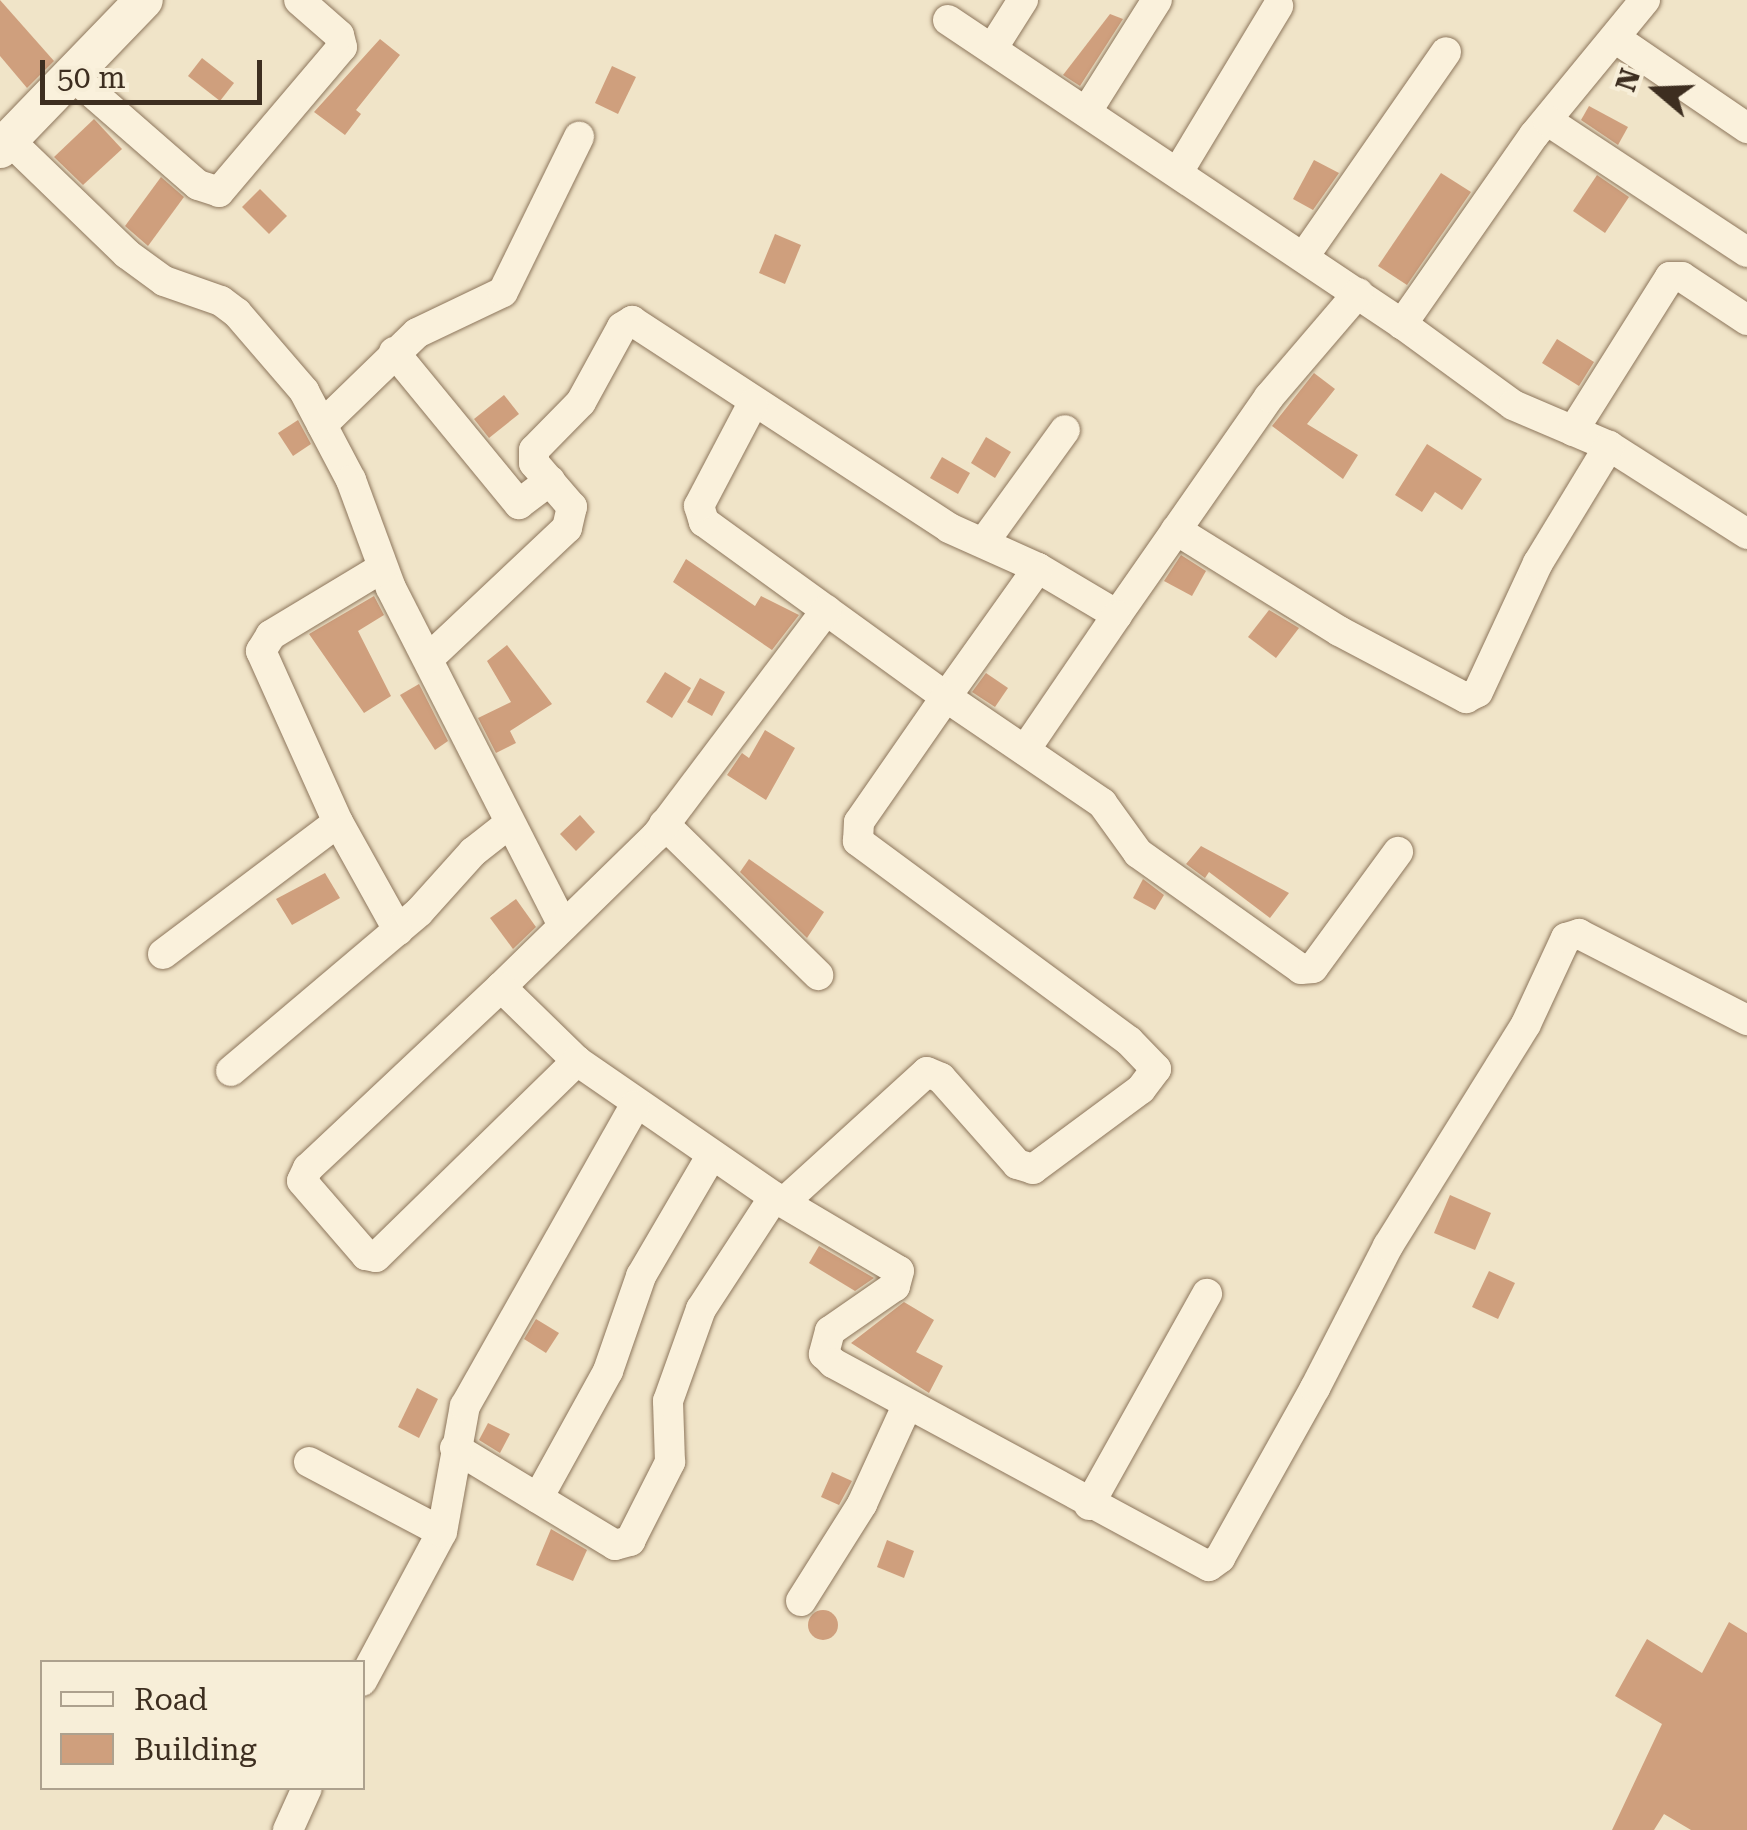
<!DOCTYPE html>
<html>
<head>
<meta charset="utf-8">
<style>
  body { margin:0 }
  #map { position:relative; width:1747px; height:1830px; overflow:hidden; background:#f0e4c8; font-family:"Roboto Serif",serif }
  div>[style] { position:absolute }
  .building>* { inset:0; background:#cf9f7d }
  .round { border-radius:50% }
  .roads { filter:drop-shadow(0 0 2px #8d765c) drop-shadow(0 0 2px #8d765c) }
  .minor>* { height:30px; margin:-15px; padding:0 15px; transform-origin:15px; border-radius:15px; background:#faf1dc }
  .tertiary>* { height:38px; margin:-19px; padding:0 19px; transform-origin:19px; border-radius:19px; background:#faf1dc }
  span { translate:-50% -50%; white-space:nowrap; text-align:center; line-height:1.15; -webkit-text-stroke:10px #f7eed8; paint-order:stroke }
  .legend { position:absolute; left:40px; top:1660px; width:325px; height:130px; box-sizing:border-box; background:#f7eed8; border:2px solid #ada18e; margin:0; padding:12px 18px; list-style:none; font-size:30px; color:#3d2e20 }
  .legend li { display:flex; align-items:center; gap:20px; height:50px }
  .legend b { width:50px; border:2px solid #ada18e }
  .north { position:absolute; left:1607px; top:40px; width:100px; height:100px; -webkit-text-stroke:8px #f7eed8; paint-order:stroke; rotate:289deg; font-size:28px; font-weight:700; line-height:40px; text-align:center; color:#3d2e20 }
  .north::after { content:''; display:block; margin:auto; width:35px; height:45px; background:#3d2e20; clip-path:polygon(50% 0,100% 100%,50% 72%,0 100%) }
  .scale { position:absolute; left:40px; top:60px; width:222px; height:45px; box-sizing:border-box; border:5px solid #3d2e20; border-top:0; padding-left:12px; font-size:30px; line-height:35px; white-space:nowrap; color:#3d2e20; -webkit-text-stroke:8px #f7eed8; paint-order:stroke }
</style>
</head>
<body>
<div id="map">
  <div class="building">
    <div style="clip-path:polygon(0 0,54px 61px,27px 88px,0 56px)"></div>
    <div style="clip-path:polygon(1110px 14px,1123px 19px,1080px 86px,1063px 75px)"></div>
    <div style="clip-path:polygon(380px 39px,400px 55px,356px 110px,361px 114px,345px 135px,314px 112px)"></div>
    <div style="clip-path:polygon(202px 58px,234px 83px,220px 101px,188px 76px)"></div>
    <div style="clip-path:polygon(612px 66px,636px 77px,618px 114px,595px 103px)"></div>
    <div style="clip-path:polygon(1589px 106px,1628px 127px,1618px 145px,1581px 120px)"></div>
    <div style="clip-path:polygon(94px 119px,122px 149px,83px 185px,54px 157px)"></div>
    <div style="clip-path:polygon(1314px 160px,1339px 173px,1313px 210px,1293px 199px)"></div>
    <div style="clip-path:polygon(1441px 173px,1471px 192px,1407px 285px,1378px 266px)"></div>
    <div style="clip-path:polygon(1597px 175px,1629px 197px,1605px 233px,1573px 211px)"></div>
    <div style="clip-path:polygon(161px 177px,184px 197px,148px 246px,125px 226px)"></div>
    <div style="clip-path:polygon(260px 189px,287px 216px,269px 234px,242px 207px)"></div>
    <div style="clip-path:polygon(775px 234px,801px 245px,785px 284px,759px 273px)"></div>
    <div style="clip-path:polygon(1557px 339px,1594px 362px,1579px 386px,1542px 363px)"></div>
    <div style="clip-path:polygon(1314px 373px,1335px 389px,1307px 424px,1358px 455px,1343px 479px,1272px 426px)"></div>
    <div style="clip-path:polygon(504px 395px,519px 414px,489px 438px,474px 419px)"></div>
    <div style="clip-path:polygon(298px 420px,311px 444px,293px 456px,278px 433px)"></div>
    <div style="clip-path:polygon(986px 437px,1011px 452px,995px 478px,971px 463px)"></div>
    <div style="clip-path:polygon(1427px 444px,1482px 479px,1462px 510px,1435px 492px,1422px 512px,1395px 495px)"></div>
    <div style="clip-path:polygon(942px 457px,970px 473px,958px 494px,930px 478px)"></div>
    <div style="clip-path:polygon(1181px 555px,1206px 571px,1192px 596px,1164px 581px)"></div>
    <div style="clip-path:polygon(686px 559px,755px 606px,761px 596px,799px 615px,772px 650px,673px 582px)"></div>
    <div style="clip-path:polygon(374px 596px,384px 615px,358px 631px,391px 696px,364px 713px,309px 634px)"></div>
    <div style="clip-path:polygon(1269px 610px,1299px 628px,1276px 658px,1248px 637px)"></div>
    <div style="clip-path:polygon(507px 645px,552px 704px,510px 731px,516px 743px,496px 753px,478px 718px,511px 702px,487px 661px)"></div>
    <div style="clip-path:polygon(665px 672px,691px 688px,672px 718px,646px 702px)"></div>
    <div style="clip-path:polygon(986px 673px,1008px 688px,995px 707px,972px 692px)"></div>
    <div style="clip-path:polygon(700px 678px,725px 692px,712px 716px,687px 702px)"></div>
    <div style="clip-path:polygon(419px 684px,448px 741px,435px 750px,400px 695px)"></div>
    <div style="clip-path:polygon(765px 730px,795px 748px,766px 800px,727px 775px,742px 753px,749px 758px)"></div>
    <div style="clip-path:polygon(580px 815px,595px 832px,576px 851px,560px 834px)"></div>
    <div style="clip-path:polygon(1201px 846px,1289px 893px,1270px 918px,1209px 872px,1205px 878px,1186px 864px)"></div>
    <div style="clip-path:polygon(749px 859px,824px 912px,807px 938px,740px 872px)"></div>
    <div style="clip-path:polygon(325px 873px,340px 898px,292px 925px,276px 899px)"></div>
    <div style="clip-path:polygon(1143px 879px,1164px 895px,1155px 910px,1133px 898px)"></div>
    <div style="clip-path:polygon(516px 899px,536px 927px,513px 949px,490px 918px)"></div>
    <div style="clip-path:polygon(1450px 1195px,1491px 1213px,1475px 1250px,1434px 1233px)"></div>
    <div style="clip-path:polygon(819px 1246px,874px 1278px,855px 1291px,809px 1263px)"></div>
    <div style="clip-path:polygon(1489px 1271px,1515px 1283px,1498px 1319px,1472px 1307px)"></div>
    <div style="clip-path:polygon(904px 1302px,934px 1320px,916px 1352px,943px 1366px,929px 1393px,851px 1343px)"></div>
    <div style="clip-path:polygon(536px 1319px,559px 1333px,546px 1353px,524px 1339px)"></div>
    <div style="clip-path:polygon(417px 1388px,438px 1399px,419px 1438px,398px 1427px)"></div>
    <div style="clip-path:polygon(488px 1423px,510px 1434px,500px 1453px,479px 1440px)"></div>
    <div style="clip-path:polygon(832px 1472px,852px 1481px,839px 1505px,821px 1497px)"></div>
    <div style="clip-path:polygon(551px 1529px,587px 1550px,573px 1581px,536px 1565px)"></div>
    <div style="clip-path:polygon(887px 1540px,914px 1551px,904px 1578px,877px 1567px)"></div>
    <div class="round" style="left:808px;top:1610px;width:30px;height:30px"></div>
    <div style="clip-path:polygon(1729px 1622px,1747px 1633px,1747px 1830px,1691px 1830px,1664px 1814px,1654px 1830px,1612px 1830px,1662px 1724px,1615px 1696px,1630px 1669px,1647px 1639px,1702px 1673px)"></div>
  </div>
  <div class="roads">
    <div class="minor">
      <div style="left:1645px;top:0;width:175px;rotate:129.4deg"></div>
      <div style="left:1534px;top:135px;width:231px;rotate:124.9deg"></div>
      <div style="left:1402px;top:324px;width:137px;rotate:36.1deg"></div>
      <div style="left:1513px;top:405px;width:104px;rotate:23.1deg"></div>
      <div style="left:1609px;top:446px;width:164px;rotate:32.5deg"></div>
      <div style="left:948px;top:20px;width:546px;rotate:33.81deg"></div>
      <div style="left:1615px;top:38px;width:160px;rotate:34.3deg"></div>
      <div style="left:992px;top:49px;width:58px;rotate:-57.7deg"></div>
      <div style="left:74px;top:77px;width:164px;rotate:41.1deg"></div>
      <div style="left:198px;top:185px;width:22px;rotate:18deg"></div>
      <div style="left:219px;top:192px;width:190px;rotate:-49.7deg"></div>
      <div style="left:342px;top:47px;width:12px;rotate:-104deg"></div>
      <div style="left:339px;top:35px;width:53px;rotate:-138.8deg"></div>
      <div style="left:1087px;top:111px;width:131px;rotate:-57.8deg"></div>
      <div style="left:1548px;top:121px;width:238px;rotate:33.4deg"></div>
      <div style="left:8px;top:139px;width:165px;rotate:44deg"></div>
      <div style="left:127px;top:254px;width:46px;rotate:36.1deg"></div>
      <div style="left:164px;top:281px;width:60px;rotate:19.3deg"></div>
      <div style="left:221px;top:301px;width:20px;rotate:37deg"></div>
      <div style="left:237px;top:313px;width:103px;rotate:49.3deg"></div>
      <div style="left:304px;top:391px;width:101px;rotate:62.2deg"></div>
      <div style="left:351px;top:480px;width:115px;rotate:69.7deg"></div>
      <div style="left:391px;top:588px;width:379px;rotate:63deg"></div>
      <div style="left:1178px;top:172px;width:194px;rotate:-58.9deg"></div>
      <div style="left:1305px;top:255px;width:247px;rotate:-55.2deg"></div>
      <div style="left:394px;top:352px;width:197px;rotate:50.6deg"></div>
      <div style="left:519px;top:504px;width:39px;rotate:-37deg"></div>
      <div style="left:322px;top:425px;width:132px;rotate:-44.1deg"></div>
      <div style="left:417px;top:333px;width:95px;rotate:-25.5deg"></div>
      <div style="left:503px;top:292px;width:173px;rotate:-63.9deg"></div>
      <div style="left:1573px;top:431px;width:182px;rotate:-57.8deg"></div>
      <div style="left:1670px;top:277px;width:12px"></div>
      <div style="left:1682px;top:277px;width:78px;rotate:33.5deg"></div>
      <div style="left:1176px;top:530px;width:192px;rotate:31.8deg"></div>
      <div style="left:1339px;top:631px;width:144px;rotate:27.8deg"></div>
      <div style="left:1466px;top:698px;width:13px;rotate:-27deg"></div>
      <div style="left:1478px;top:692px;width:142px;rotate:-65.1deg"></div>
      <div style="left:1538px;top:563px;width:137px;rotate:-58.7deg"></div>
      <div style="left:984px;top:542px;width:138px;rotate:-54.1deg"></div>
      <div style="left:382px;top:568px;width:130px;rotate:148.9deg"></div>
      <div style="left:271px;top:635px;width:19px;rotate:122deg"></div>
      <div style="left:261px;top:651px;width:188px;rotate:65.8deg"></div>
      <div style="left:338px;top:822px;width:124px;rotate:60.9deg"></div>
      <div style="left:1038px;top:568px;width:92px;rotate:30.7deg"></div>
      <div style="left:1117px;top:615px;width:266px;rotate:-55.1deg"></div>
      <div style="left:1269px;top:397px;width:137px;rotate:-49.4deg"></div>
      <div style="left:428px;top:659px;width:191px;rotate:-43.3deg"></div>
      <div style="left:567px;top:528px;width:22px;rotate:-77deg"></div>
      <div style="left:572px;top:507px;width:58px;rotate:-130.8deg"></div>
      <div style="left:534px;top:463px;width:13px;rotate:-90deg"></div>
      <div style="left:534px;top:450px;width:67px;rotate:-45.6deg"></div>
      <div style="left:581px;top:402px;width:85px;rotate:-61.3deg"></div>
      <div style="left:622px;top:327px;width:12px;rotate:-31deg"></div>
      <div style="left:632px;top:321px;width:379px;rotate:33.1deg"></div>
      <div style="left:949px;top:528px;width:98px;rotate:24.2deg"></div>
      <div style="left:1038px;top:568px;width:158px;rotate:125.5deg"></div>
      <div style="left:946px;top:697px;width:299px;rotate:-144.1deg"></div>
      <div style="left:704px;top:522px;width:17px;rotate:-107deg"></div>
      <div style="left:699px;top:506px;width:116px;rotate:-62.3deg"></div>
      <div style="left:1025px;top:750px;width:163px;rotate:-55.7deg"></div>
      <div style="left:664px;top:824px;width:216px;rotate:44.4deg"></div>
      <div style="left:163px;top:954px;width:219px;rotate:-37deg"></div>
      <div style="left:501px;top:987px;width:216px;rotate:-44.3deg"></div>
      <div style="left:656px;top:836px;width:283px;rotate:-53deg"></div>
      <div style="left:577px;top:1061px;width:106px;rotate:-135.8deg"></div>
      <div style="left:501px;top:987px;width:265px;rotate:136.8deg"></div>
      <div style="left:308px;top:1168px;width:14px;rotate:115deg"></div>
      <div style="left:302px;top:1181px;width:98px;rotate:49.1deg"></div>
      <div style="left:366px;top:1255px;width:10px;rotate:11deg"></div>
      <div style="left:376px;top:1257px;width:281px;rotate:-44.3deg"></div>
      <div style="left:577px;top:1061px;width:239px;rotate:34.6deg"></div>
      <div style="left:774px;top:1197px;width:145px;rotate:30.6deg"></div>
      <div style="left:899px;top:1271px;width:16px;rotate:105deg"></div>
      <div style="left:895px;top:1286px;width:79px;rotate:145.3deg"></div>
      <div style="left:830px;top:1331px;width:24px;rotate:105deg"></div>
      <div style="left:824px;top:1354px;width:13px;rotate:45deg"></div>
      <div style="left:833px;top:1363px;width:427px;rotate:28.4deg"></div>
      <div style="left:1209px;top:1566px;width:14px;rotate:-36deg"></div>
      <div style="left:1220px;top:1558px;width:195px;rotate:-60.8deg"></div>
      <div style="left:1315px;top:1388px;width:160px;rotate:-62.8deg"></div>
      <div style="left:1388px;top:1246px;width:261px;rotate:-58.1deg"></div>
      <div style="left:1526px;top:1024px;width:95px;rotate:-65.1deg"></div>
      <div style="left:1566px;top:938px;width:14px;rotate:-17deg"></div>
      <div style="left:1579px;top:934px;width:189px;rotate:27.1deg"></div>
      <div style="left:231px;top:1071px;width:246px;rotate:-40.2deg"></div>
      <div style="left:419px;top:912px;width:81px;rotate:-48deg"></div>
      <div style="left:473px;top:852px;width:47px;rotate:-38.1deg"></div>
      <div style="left:784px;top:1202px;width:193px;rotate:-42.3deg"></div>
      <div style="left:927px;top:1072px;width:15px;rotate:23deg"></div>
      <div style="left:941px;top:1078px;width:115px;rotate:48.5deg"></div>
      <div style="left:1017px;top:1164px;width:17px;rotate:17deg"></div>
      <div style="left:1033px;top:1169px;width:134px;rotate:-36.5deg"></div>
      <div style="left:1141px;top:1089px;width:25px;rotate:-53deg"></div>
      <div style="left:1156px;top:1069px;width:39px;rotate:-134deg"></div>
      <div style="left:1129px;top:1041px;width:337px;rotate:-143.6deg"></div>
      <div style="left:858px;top:841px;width:19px;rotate:-87deg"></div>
      <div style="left:859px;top:822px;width:152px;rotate:-55.2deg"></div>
      <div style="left:946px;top:697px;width:189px;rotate:34.2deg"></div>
      <div style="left:1102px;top:803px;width:62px;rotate:54.2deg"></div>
      <div style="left:1138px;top:853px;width:200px;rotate:35.4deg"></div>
      <div style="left:1301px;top:969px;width:12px;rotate:-5deg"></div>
      <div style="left:1313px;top:968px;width:144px;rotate:-53.8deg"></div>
      <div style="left:455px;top:1448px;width:187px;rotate:31.2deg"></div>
      <div style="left:615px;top:1545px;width:16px;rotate:-15deg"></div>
      <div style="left:630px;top:1541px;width:89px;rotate:-63.1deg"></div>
      <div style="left:670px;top:1462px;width:61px;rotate:-91.9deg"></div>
      <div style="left:668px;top:1401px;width:98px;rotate:-70.3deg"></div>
      <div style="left:701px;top:1309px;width:134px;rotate:-56.9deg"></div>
      <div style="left:309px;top:1462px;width:150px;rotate:27.8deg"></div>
      <div style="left:538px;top:1498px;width:145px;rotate:-61.1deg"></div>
      <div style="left:608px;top:1371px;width:101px;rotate:-70.8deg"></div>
      <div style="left:641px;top:1276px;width:139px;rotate:-59.7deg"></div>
      <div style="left:1089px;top:1505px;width:242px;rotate:-60.8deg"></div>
      <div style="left:801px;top:1601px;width:115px;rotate:-57.8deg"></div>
      <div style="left:862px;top:1504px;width:106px;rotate:-65.4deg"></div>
      <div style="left:362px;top:1681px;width:169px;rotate:-61.8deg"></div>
      <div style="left:442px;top:1532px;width:128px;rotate:-79.7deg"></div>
      <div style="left:465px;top:1406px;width:345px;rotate:-60.5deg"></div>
      <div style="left:288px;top:1830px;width:46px;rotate:-65.7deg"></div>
    </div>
    <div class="tertiary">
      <div style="left:0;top:149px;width:207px;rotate:-46deg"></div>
    </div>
  </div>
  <ul class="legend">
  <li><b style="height:12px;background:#faf1dc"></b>Road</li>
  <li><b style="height:28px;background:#cf9f7d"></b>Building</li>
  </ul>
  <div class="north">N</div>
  <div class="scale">50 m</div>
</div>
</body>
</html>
